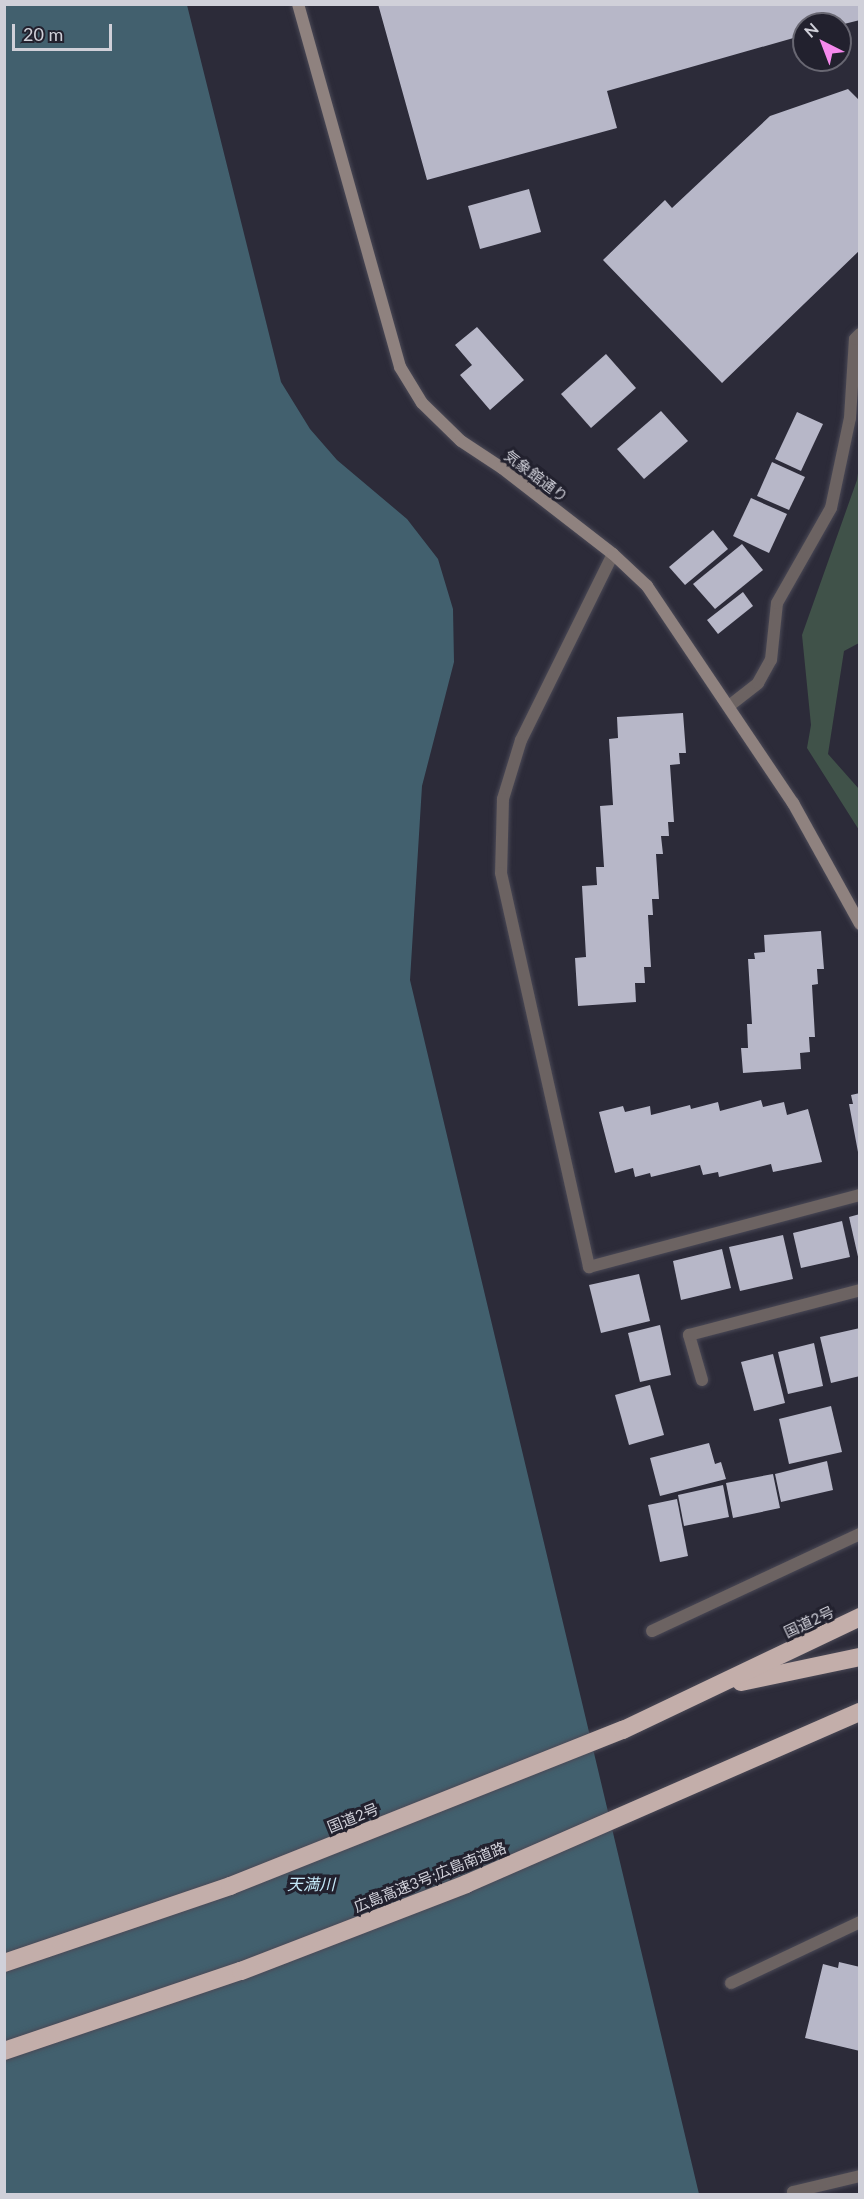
<!DOCTYPE html>
<html>
<head>
<meta charset="utf-8">
<style>
  body { margin:0 }
  #map { position:relative; width:864px; height:2199px; overflow:hidden; background:#2c2b39; font-family:Lato,"Noto Sans JP",sans-serif }
  div>[style] { position:absolute }
  .green>* { inset:0; background:#405249 }
  .water>* { inset:0; background:#42606e }
  .building>* { inset:0; background:#b7b7c8 }
  .roads { filter:drop-shadow(0 0 2px #4a4956) drop-shadow(0 0 2px #4a4956) }
  .lane>* { height:12px; margin:-6px; padding:0 6px; transform-origin:6px; border-radius:6px; background:#6c6362 }
  .street>* { height:12px; margin:-6px; padding:0 6px; transform-origin:6px; border-radius:6px; background:#6c6362 }
  .secondary>* { height:12px; margin:-6px; padding:0 6px; transform-origin:6px; border-radius:6px; background:#8f827f }
  .highway>* { height:18px; margin:-9px; padding:0 9px; transform-origin:9px; border-radius:9px; background:#c3aeaa }
  span { translate:-50% -50%; white-space:nowrap; text-align:center; line-height:1.15; -webkit-text-stroke:6px #22212e; paint-order:stroke }
  .street-label { font-size:15px; color:#d0d0d9 }
  .water-label { font-size:16px; color:#c4e8f8; font-style:italic }
  .frame { position:absolute; inset:0; border:6px solid #d0d0d9; pointer-events:none }
  .north { position:absolute; left:792px; top:12px; width:60px; height:60px; box-sizing:border-box; background:#22212e; border:2px solid #686772; border-radius:50%; rotate:318deg; font-size:16px; font-weight:700; line-height:24px; text-align:center; color:#d0d0d9 }
  .north::after { content:''; display:block; margin:auto; width:21px; height:27px; background:#f689ed; clip-path:polygon(50% 0,100% 100%,50% 72%,0 100%) }
  .scale { position:absolute; left:12px; top:24px; width:100px; height:27px; box-sizing:border-box; border:3px solid #d0d0d9; border-top:0; padding-left:8px; font-size:18px; line-height:21px; white-space:nowrap; color:#d0d0d9; -webkit-text-stroke:4px #22212e; paint-order:stroke }
</style>
</head>
<body>
<div id="map">
  <div class="green">
    <div style="clip-path:polygon(859px 466px,859px 643px,844px 651px,828px 754px,859px 789px,859px 830px,807px 748px,811px 725px,802px 635px,857px 480px)"></div>
  </div>
  <div class="water">
    <div style="clip-path:polygon(5px 5px,187px 5px,281px 382px,310px 429px,337px 460px,407px 519px,438px 559px,453px 609px,454px 662px,422px 786px,410px 980px,699px 2194px,5px 2194px)"></div>
  </div>
  <div class="building">
    <div style="clip-path:polygon(378px 4px,860px 4px,860px 20px,840px 25px,804px 24px,804px 35px,607px 91px,617px 128px,427px 180px)"></div>
    <div style="clip-path:polygon(848px 89px,860px 101px,860px 250px,722px 383px,603px 260px,665px 200px,672px 208px,770px 116px)"></div>
    <div style="clip-path:polygon(529px 189px,541px 232px,480px 249px,468px 206px)"></div>
    <div style="clip-path:polygon(477px 327px,524px 380px,490px 410px,460px 375px,472px 365px,455px 345px)"></div>
    <div style="clip-path:polygon(606px 354px,636px 388px,591px 428px,561px 394px)"></div>
    <div style="clip-path:polygon(661px 411px,688px 441px,644px 479px,617px 449px)"></div>
    <div style="clip-path:polygon(797px 412px,823px 424px,801px 471px,775px 459px)"></div>
    <div style="clip-path:polygon(772px 462px,805px 477px,789px 510px,757px 496px)"></div>
    <div style="clip-path:polygon(751px 498px,787px 514px,769px 553px,733px 536px)"></div>
    <div style="clip-path:polygon(713px 530px,728px 549px,685px 585px,669px 567px)"></div>
    <div style="clip-path:polygon(742px 544px,763px 570px,715px 609px,693px 584px)"></div>
    <div style="clip-path:polygon(743px 592px,753px 606px,718px 634px,707px 620px)"></div>
    <div style="clip-path:polygon(683px 713px,686px 753px,679px 753px,680px 764px,670px 765px,674px 822px,668px 822px,669px 836px,661px 836px,663px 854px,656px 854px,659px 899px,652px 899px,653px 915px,648px 915px,651px 967px,644px 967px,645px 983px,635px 983px,636px 1002px,578px 1006px,575px 958px,586px 957px,582px 886px,597px 885px,596px 867px,604px 867px,600px 806px,613px 805px,609px 739px,618px 738px,617px 717px)"></div>
    <div style="clip-path:polygon(821px 931px,824px 969px,817px 969px,818px 984px,812px 985px,815px 1037px,809px 1037px,810px 1052px,800px 1053px,801px 1069px,743px 1073px,741px 1048px,748px 1048px,747px 1024px,752px 1024px,748px 959px,755px 959px,754px 953px,765px 952px,764px 935px)"></div>
    <div style="clip-path:polygon(860px 1093px,860px 1152px,858px 1152px,849px 1104px,853px 1104px,851px 1095px)"></div>
    <div style="clip-path:polygon(761px 1100px,763px 1107px,784px 1102px,787px 1115px,808px 1109px,822px 1162px,773px 1172px,771px 1164px,719px 1177px,718px 1172px,703px 1175px,700px 1165px,651px 1177px,650px 1173px,635px 1177px,633px 1168px,615px 1173px,599px 1112px,623px 1106px,625px 1112px,650px 1106px,651px 1115px,690px 1105px,691px 1109px,718px 1102px,720px 1111px)"></div>
    <div style="clip-path:polygon(860px 1214px,860px 1261px,859px 1261px,849px 1217px)"></div>
    <div style="clip-path:polygon(842px 1221px,850px 1257px,801px 1268px,793px 1233px)"></div>
    <div style="clip-path:polygon(783px 1235px,793px 1279px,740px 1291px,729px 1247px)"></div>
    <div style="clip-path:polygon(722px 1249px,731px 1288px,681px 1300px,673px 1261px)"></div>
    <div style="clip-path:polygon(639px 1274px,650px 1321px,601px 1333px,589px 1285px)"></div>
    <div style="clip-path:polygon(660px 1325px,671px 1375px,640px 1382px,628px 1333px)"></div>
    <div style="clip-path:polygon(860px 1328px,860px 1376px,831px 1383px,820px 1337px)"></div>
    <div style="clip-path:polygon(814px 1343px,823px 1386px,788px 1394px,778px 1352px)"></div>
    <div style="clip-path:polygon(773px 1354px,785px 1403px,754px 1411px,741px 1362px)"></div>
    <div style="clip-path:polygon(650px 1385px,664px 1435px,629px 1445px,615px 1395px)"></div>
    <div style="clip-path:polygon(831px 1406px,842px 1452px,789px 1464px,779px 1419px)"></div>
    <div style="clip-path:polygon(709px 1443px,715px 1464px,721px 1462px,726px 1479px,660px 1496px,650px 1458px)"></div>
    <div style="clip-path:polygon(827px 1461px,833px 1490px,781px 1502px,775px 1474px)"></div>
    <div style="clip-path:polygon(773px 1474px,780px 1508px,733px 1518px,726px 1483px)"></div>
    <div style="clip-path:polygon(723px 1485px,729px 1517px,684px 1526px,678px 1495px)"></div>
    <div style="clip-path:polygon(677px 1499px,688px 1556px,660px 1562px,648px 1505px)"></div>
    <div style="clip-path:polygon(839px 1962px,860px 1967px,860px 2051px,805px 2038px,823px 1964px,838px 1968px)"></div>
  </div>
  <div class="roads">
    <div class="lane">
      <div style="left:702px;top:1380px;width:47px;rotate:-106.1deg"></div>
      <div style="left:689px;top:1335px;width:177px;rotate:-14.7deg"></div>
    </div>
    <div class="street">
      <div style="left:613px;top:554px;width:208px;rotate:116.3deg"></div>
      <div style="left:521px;top:740px;width:62px;rotate:107deg"></div>
      <div style="left:503px;top:799px;width:74px;rotate:91.5deg"></div>
      <div style="left:501px;top:873px;width:404px;rotate:77.4deg"></div>
      <div style="left:589px;top:1267px;width:280px;rotate:-14.9deg"></div>
      <div style="left:729px;top:706px;width:37px;rotate:-38deg"></div>
      <div style="left:758px;top:683px;width:26px;rotate:-61deg"></div>
      <div style="left:771px;top:660px;width:57px;rotate:-84deg"></div>
      <div style="left:777px;top:603px;width:109px;rotate:-60.4deg"></div>
      <div style="left:831px;top:508px;width:92px;rotate:-78.1deg"></div>
      <div style="left:850px;top:418px;width:79px;rotate:-86.4deg"></div>
      <div style="left:855px;top:339px;width:7px;rotate:-45deg"></div>
      <div style="left:652px;top:1631px;width:230px;rotate:-25deg"></div>
      <div style="left:731px;top:1983px;width:143px;rotate:-25.3deg"></div>
      <div style="left:794px;top:2194px;width:2px;rotate:-117deg"></div>
      <div style="left:793px;top:2192px;width:69px;rotate:-13.4deg"></div>
    </div>
    <div class="secondary">
      <div style="left:298px;top:4px;width:377px;rotate:74.3deg"></div>
      <div style="left:400px;top:367px;width:42px;rotate:58.6deg"></div>
      <div style="left:422px;top:403px;width:54px;rotate:44.3deg"></div>
      <div style="left:461px;top:441px;width:49px;rotate:33.4deg"></div>
      <div style="left:502px;top:468px;width:140px;rotate:37.8deg"></div>
      <div style="left:613px;top:554px;width:47px;rotate:43.3deg"></div>
      <div style="left:647px;top:586px;width:262px;rotate:56.1deg"></div>
      <div style="left:793px;top:803px;width:138px;rotate:61deg"></div>
    </div>
    <div class="highway">
      <div style="left:741px;top:1682px;width:122px;rotate:-11.9deg"></div>
      <div style="left:4px;top:1963px;width:239px;rotate:-18.8deg"></div>
      <div style="left:230px;top:1886px;width:423px;rotate:-21.7deg"></div>
      <div style="left:623px;top:1730px;width:263px;rotate:-25.5deg"></div>
      <div style="left:4px;top:2051px;width:250px;rotate:-18.7deg"></div>
      <div style="left:241px;top:1971px;width:241px;rotate:-21.1deg"></div>
      <div style="left:466px;top:1884px;width:430px;rotate:-23.6deg"></div>
    </div>
  </div>
  <div class="street-label">
    <span style="left:536px;top:476px;rotate:37deg">気象館通り</span>
    <span style="left:809px;top:1622px;rotate:-25deg">国道2号</span>
    <span style="left:353px;top:1818px;rotate:-22deg">国道2号</span>
    <span style="left:430px;top:1877px;rotate:-22deg">広島高速3号;広島南道路</span>
  </div>
  <div class="water-label">
    <span style="left:311px;top:1884px">天満川</span>
  </div>
  <div class="frame"></div>
  <div class="north">N</div>
  <div class="scale">20 m</div>
</div>
</body>
</html>
